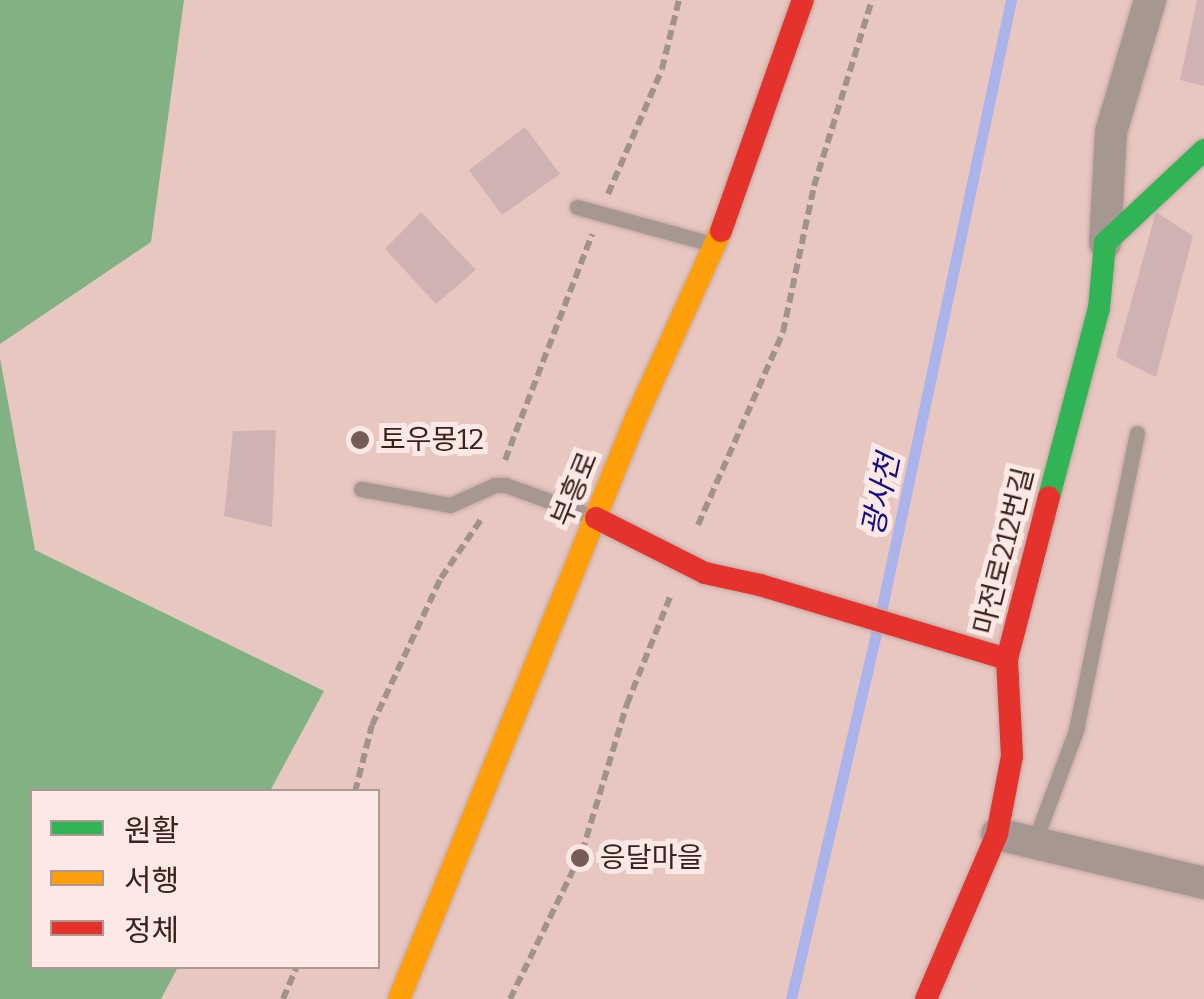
<!DOCTYPE html>
<html>
<head>
<meta charset="utf-8">
<style>
  body { margin:0 }
  #map { position:relative; width:1204px; height:999px; overflow:hidden; background:#e9c7c1; font-family:Bitter,"Noto Sans KR",serif }
  div>[style] { position:absolute }
  .forest>* { inset:0; background:#82b284 }
  .stream>* { height:11px; margin:-5.5px; padding:0 5.5px; transform-origin:5.5px; border-radius:5.5px; background:#aab3ea }
  .building>* { inset:0; background:#cfb3b2 }
  .path>* { height:6px; margin-top:-3px; transform-origin:0; background:repeating-linear-gradient(90deg,#a2928c 0 10px,transparent 0 15px) }
  .roads { filter:drop-shadow(0 0 2px #c3a8a3) drop-shadow(0 0 2px #c3a8a3) }
  .lane>* { height:15px; margin:-7.5px; padding:0 7.5px; transform-origin:7.5px; border-radius:7.5px; background:#a69790 }
  .street>* { height:32px; margin:-16px; padding:0 16px; transform-origin:16px; border-radius:16px; background:#a69790 }
  .fast>* { height:22px; margin:-11px; padding:0 11px; transform-origin:11px; border-radius:11px; background:#30b455 }
  .slow>* { height:22px; margin:-11px; padding:0 11px; transform-origin:11px; border-radius:11px; background:#ff9f0a }
  .jam>* { height:22px; margin:-11px; padding:0 11px; transform-origin:11px; border-radius:11px; background:#e5322d }
  .dots>* { width:28px; height:28px; translate:-50% -50%; box-sizing:border-box; border:5px solid #fce8e4; border-radius:50% }
  span { translate:-50% -50%; white-space:nowrap; text-align:center; line-height:1.15; -webkit-text-stroke:10px #fce8e4; paint-order:stroke }
  .poi-label { font-size:28px; color:#39211d }
  .left { translate:0 -50%; text-align:left }
  .street-label { font-size:28px; color:#39211d }
  .water-label { font-size:30px; color:#140b86; font-style:italic }
  .legend { position:absolute; left:30px; top:789px; width:350px; height:180px; box-sizing:border-box; background:#fce8e4; border:2px solid #ae9894; margin:0; padding:12px 18px; list-style:none; font-size:30px; color:#39211d }
  .legend li { display:flex; align-items:center; gap:20px; height:50px }
  .legend b { width:50px; border:2px solid #ae9894 }
</style>
</head>
<body>
<div id="map">
  <div class="forest">
    <div style="clip-path:polygon(0 0,184px 0,151px 242px,0 344px)"></div>
    <div style="clip-path:polygon(0 358px,35px 550px,324px 691px,270px 791px,32px 792px,32px 966px,178px 967px,161px 999px,0 999px)"></div>
  </div>
  <div class="stream">
    <div style="left:881px;top:612px;width:626px;rotate:-78.01deg"></div>
    <div style="left:791px;top:999px;width:379px;rotate:-76.9deg"></div>
  </div>
  <div class="building">
    <div style="clip-path:polygon(1197px 0,1204px 0,1204px 86px,1180px 80px)"></div>
    <div style="clip-path:polygon(525px 127px,560px 174px,502px 215px,469px 170px)"></div>
    <div style="clip-path:polygon(421px 212px,476px 270px,436px 304px,385px 249px)"></div>
    <div style="clip-path:polygon(1156px 212px,1193px 236px,1156px 377px,1116px 357px)"></div>
    <div style="clip-path:polygon(276px 430px,272px 527px,224px 516px,233px 431px)"></div>
  </div>
  <div class="path">
    <div style="left:608px;top:194px;width:136px;rotate:-66.6deg"></div>
    <div style="left:662px;top:69px;width:71px;rotate:-76.2deg"></div>
    <div style="left:505px;top:460px;width:242px;rotate:-68.9deg"></div>
    <div style="left:698px;top:525px;width:211px;rotate:-66.2deg"></div>
    <div style="left:783px;top:332px;width:149px;rotate:-78deg"></div>
    <div style="left:814px;top:186px;width:195px;rotate:-72.7deg"></div>
    <div style="left:355px;top:792px;width:69px;rotate:-75.8deg"></div>
    <div style="left:372px;top:725px;width:162px;rotate:-64.9deg"></div>
    <div style="left:441px;top:578px;width:73px;rotate:-55.7deg"></div>
    <div style="left:283px;top:999px;width:36px;rotate:-67deg"></div>
    <div style="left:510px;top:999px;width:164px;rotate:-63.9deg"></div>
    <div style="left:582px;top:852px;width:155px;rotate:-73.1deg"></div>
    <div style="left:627px;top:704px;width:115px;rotate:-68.1deg"></div>
  </div>
  <div class="roads">
    <div class="lane">
      <div style="left:577px;top:207px;width:140px;rotate:15.3deg"></div>
      <div style="left:361px;top:489px;width:90px;rotate:10.2deg"></div>
      <div style="left:450px;top:505px;width:49px;rotate:-24deg"></div>
      <div style="left:495px;top:485px;width:10px"></div>
      <div style="left:505px;top:485px;width:92px;rotate:19.6deg"></div>
      <div style="left:1034px;top:843px;width:121px;rotate:-69.6deg"></div>
      <div style="left:1076px;top:730px;width:303px;rotate:-78.4deg"></div>
    </div>
    <div class="street">
      <div style="left:1105px;top:243px;width:111px;rotate:-86.9deg"></div>
      <div style="left:1111px;top:132px;width:138px;rotate:-73.5deg"></div>
      <div style="left:997px;top:834px;width:213px;rotate:13.3deg"></div>
    </div>
    <div class="fast">
      <div style="left:1049px;top:497px;width:196px;rotate:-75.2deg"></div>
      <div style="left:1099px;top:308px;width:65px;rotate:-84.7deg"></div>
      <div style="left:1105px;top:243px;width:136px;rotate:-43.2deg"></div>
    </div>
    <div class="slow">
      <div style="left:399px;top:999px;width:627px;rotate:-67.81deg"></div>
      <div style="left:636px;top:418px;width:205px;rotate:-65.6deg"></div>
    </div>
    <div class="jam">
      <div style="left:721px;top:231px;width:245px;rotate:-70.5deg"></div>
      <div style="left:596px;top:518px;width:122px;rotate:26.8deg"></div>
      <div style="left:705px;top:573px;width:56px;rotate:12.3deg"></div>
      <div style="left:760px;top:585px;width:258px;rotate:16.7deg"></div>
      <div style="left:926px;top:999px;width:180px;rotate:-66.7deg"></div>
      <div style="left:997px;top:834px;width:79px;rotate:-79.1deg"></div>
      <div style="left:1012px;top:756px;width:97px;rotate:-93deg"></div>
      <div style="left:1007px;top:659px;width:167px;rotate:-75.5deg"></div>
    </div>
  </div>
  <div class="dots">
    <div style="left:360px;top:440px;background:#775b56"></div>
    <div style="left:580px;top:858px;background:#775b56"></div>
  </div>
  <div class="poi-label">
    <span class="left" style="left:380px;top:440px">토우몽12</span>
    <span class="left" style="left:600px;top:858px">응달마을</span>
  </div>
  <div class="street-label">
    <span style="left:575px;top:489px;rotate:-68deg">부흥로</span>
    <span style="left:1004px;top:551px;rotate:-76deg">마전로212번길</span>
  </div>
  <div class="water-label">
    <span style="left:881px;top:495px;rotate:-78deg">광사천</span>
  </div>
  <ul class="legend">
  <li><b style="height:12px;background:#30b455"></b>원활</li>
  <li><b style="height:12px;background:#ff9f0a"></b>서행</li>
  <li><b style="height:12px;background:#e5322d"></b>정체</li>
  </ul>
</div>
</body>
</html>
